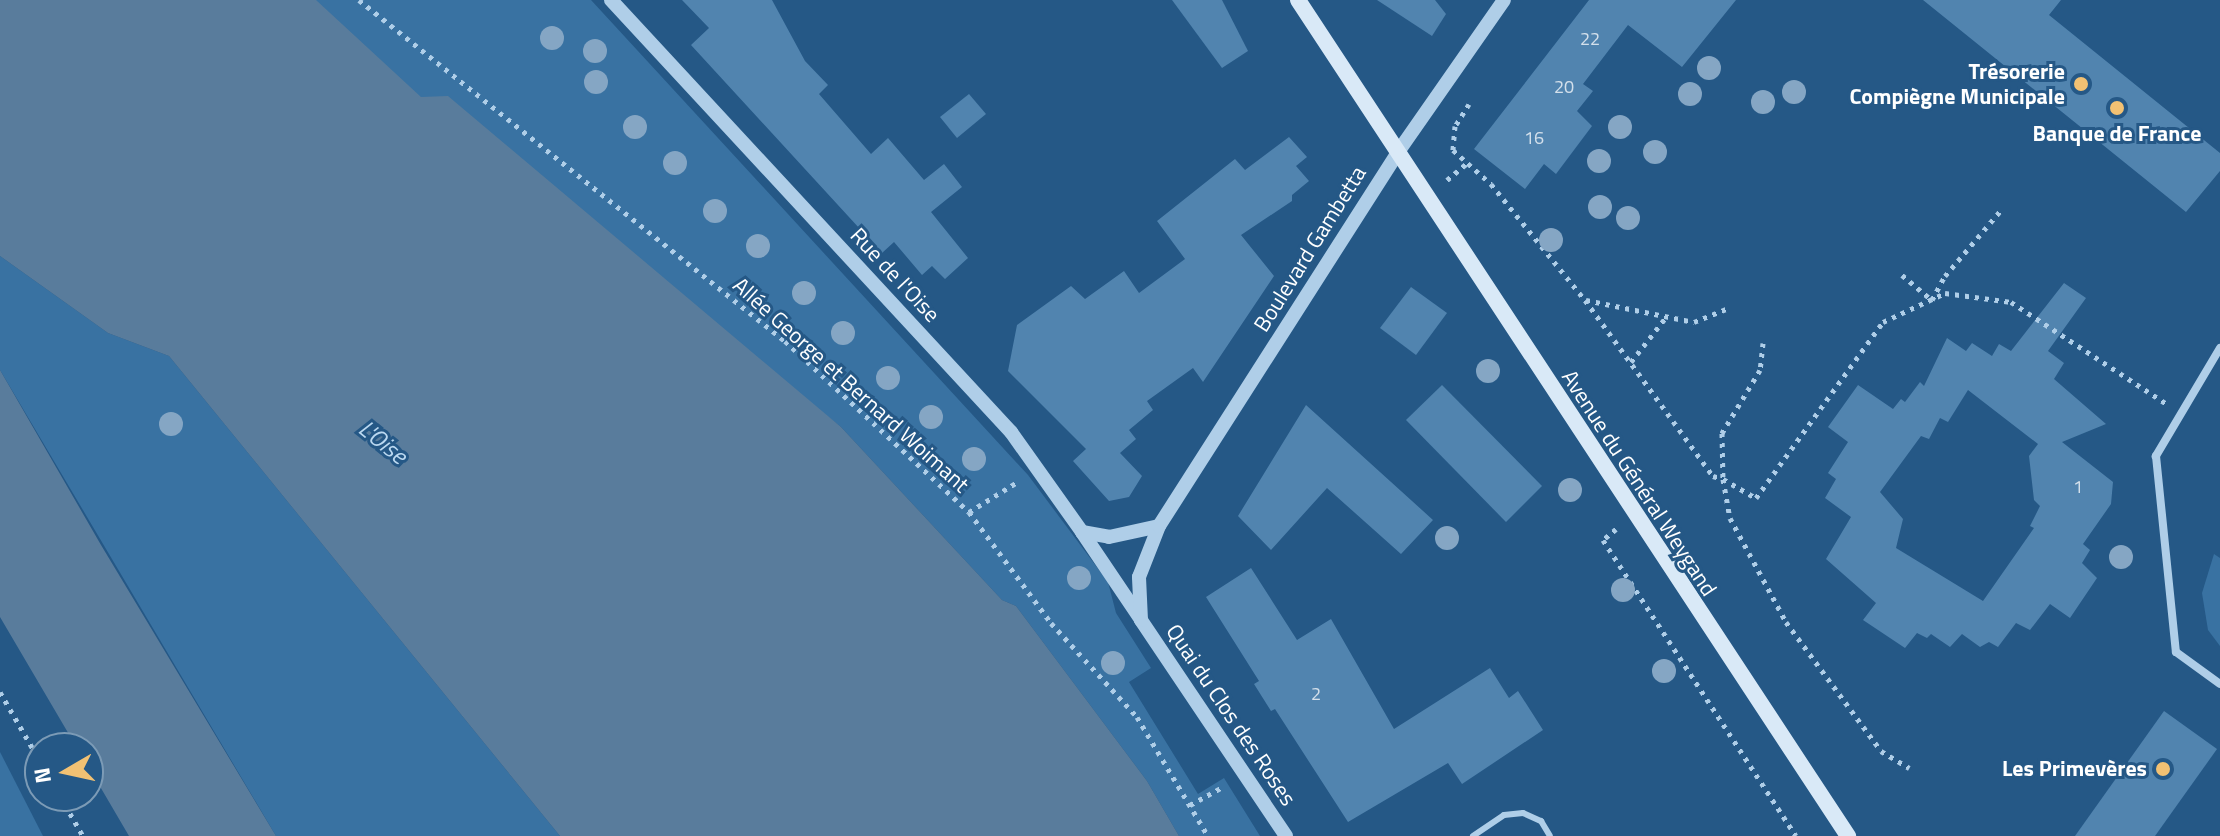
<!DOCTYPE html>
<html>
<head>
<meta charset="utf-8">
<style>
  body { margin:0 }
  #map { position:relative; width:2220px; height:836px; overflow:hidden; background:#255886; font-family:"Titillium Web",sans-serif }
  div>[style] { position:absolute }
  .green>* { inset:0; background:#3972a2 }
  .water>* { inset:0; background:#597c9c }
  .building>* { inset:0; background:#5184af }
  .path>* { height:5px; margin-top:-2.5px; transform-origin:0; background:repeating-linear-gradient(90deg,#afcee8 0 4px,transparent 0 10px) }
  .service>* { height:6px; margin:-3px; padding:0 3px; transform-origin:3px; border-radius:3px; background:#afcee8 }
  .minor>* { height:8px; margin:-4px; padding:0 4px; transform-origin:4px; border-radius:4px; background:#afcee8 }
  .tertiary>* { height:14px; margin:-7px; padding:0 7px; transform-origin:7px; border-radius:7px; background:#afcee8 }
  .secondary>* { height:16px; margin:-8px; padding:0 8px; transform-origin:8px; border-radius:8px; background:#d9e9f7 }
  .trees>* { width:24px; height:24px; margin:-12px; border-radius:50%; background:#85a6c4 }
  .dots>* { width:22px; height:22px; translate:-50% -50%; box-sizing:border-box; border:4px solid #255886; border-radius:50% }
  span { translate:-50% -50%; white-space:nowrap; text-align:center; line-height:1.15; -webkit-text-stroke:6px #255886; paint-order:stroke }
  .number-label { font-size:18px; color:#d4e0eb }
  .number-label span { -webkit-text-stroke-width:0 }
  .poi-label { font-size:22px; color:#fff; font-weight:700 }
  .right { translate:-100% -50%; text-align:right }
  .street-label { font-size:22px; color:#fff }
  .water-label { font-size:24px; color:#bbd8f0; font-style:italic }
  .north { position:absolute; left:24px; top:732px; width:80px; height:80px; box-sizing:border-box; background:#255886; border:2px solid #7c9bb6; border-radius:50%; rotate:261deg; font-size:22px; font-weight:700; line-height:32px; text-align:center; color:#fff }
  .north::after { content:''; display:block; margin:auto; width:28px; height:36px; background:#f2c173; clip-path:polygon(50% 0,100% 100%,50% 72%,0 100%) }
</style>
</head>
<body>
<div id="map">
  <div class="green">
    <div style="clip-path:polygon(309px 0,591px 0,1028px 475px,1108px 582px,1116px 613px,1151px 668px,1129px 682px,1198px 794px,1224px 778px,1260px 836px,1179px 836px,1147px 781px,1016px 606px,1002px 600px,841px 427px,421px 98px)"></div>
    <div style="clip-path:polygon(0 256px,108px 333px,169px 356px,560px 836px,276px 836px,0 370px)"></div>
    <div style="clip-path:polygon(2214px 554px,2220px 558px,2220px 646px,2208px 630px,2202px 593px)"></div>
    <div style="clip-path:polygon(0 752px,43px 836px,0 836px)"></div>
  </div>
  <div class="water">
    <div style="clip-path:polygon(0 0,316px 0,421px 97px,448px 96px,841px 427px,1002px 600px,1016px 606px,1147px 781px,1179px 836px,560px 836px,169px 356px,108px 333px,0 256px)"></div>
    <div style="clip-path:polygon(0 370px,101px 545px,276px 836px,129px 836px,88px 766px,88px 748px,77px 748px,0 617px)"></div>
  </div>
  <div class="building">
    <div style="clip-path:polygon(682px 0,772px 0,805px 61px,828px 85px,819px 94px,871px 154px,888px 138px,924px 180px,944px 164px,962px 187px,931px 212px,968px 258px,945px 279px,932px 266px,922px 275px,894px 242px,882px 253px,691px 45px,709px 28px)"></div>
    <div style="clip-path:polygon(1172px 0,1222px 0,1248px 51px,1222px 68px)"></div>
    <div style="clip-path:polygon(1377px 0,1435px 0,1446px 14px,1432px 36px)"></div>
    <div style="clip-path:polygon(1589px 0,1736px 0,1682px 67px,1628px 25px,1583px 84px,1593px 91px,1577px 111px,1592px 126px,1556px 174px,1544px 164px,1525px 189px,1474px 149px)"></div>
    <div style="clip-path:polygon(1923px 0,2061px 0,2049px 15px,2220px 153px,2220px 171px,2186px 212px)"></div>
    <div style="clip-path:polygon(969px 94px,986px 114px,957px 138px,940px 117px)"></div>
    <div style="clip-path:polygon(1289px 137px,1307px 157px,1296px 166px,1309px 181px,1292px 195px,1292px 201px,1241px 235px,1274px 276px,1203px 382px,1193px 368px,1147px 401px,1153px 410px,1129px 430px,1136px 439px,1120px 453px,1142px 476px,1129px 497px,1109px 501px,1073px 461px,1086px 449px,1008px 371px,1017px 325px,1071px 286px,1085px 299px,1124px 271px,1139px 293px,1185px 259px,1157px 221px,1235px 159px,1245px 170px)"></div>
    <div style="clip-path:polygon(evenodd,2064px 283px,2086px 298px,2048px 351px,2064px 363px,2054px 379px,2106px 424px,2062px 442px,2113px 482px,2111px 504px,2083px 544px,2090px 550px,2082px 563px,2097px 578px,2070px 618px,2050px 604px,2030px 630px,2016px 623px,1998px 647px,1989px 642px,1980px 647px,1962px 634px,1950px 647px,1931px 634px,1927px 638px,1917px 633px,1905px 648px,1863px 620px,1876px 603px,1826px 559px,1851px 517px,1825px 498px,1836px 479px,1828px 473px,1848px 442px,1828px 427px,1858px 385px,1893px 409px,1901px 399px,1905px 402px,1920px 382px,1924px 386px,1947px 338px,1966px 351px,1972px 343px,1992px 356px,1999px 344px,2011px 351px,2064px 283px,1968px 390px,2038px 444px,2029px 456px,2034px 500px,2040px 506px,2030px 526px,2034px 528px,1983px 601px,1896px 548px,1903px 519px,1880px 492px,1921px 436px,1929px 439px,1940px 418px,1948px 422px,1968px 390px)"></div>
    <div style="clip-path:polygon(1411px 287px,1447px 313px,1416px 355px,1380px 328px)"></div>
    <div style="clip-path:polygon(1442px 385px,1542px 486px,1506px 522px,1406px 420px)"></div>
    <div style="clip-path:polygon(1306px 405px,1433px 520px,1401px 554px,1327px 488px,1271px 550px,1238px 516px)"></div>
    <div style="clip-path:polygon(1251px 568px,1297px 640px,1331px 619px,1394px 729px,1490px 668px,1509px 698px,1518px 691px,1543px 730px,1462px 784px,1448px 763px,1348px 822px,1275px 709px,1271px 711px,1254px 684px,1259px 681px,1206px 597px)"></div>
    <div style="clip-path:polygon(2164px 711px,2217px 749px,2155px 836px,2075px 836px)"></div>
  </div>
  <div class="path">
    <div style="left:359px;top:0;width:546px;rotate:38.68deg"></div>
    <div style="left:785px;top:341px;width:251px;rotate:42.9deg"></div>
    <div style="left:969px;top:512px;width:138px;rotate:53.5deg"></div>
    <div style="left:1051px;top:623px;width:127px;rotate:47.5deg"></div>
    <div style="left:1137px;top:717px;width:139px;rotate:59.2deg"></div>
    <div style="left:1469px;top:104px;width:26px;rotate:122deg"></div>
    <div style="left:1455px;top:126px;width:24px;rotate:95deg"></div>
    <div style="left:1453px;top:150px;width:51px;rotate:41.8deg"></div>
    <div style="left:1491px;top:184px;width:149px;rotate:51deg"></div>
    <div style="left:1585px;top:300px;width:218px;rotate:54deg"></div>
    <div style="left:1713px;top:476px;width:10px;rotate:17deg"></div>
    <div style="left:1723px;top:479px;width:40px;rotate:80deg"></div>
    <div style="left:1730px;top:518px;width:118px;rotate:61.7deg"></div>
    <div style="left:1786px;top:622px;width:160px;rotate:53.6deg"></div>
    <div style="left:1881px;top:751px;width:33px;rotate:31deg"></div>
    <div style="left:1447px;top:180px;width:26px;rotate:-40deg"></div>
    <div style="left:1902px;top:275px;width:39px;rotate:40deg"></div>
    <div style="left:1932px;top:300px;width:27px;rotate:-62deg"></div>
    <div style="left:1945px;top:276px;width:88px;rotate:-49.6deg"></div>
    <div style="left:1586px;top:300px;width:110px;rotate:11.5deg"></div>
    <div style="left:1694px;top:322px;width:35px;rotate:-22deg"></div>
    <div style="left:1763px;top:343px;width:27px;rotate:96deg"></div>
    <div style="left:1760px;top:370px;width:74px;rotate:121.1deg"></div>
    <div style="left:1722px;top:433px;width:46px;rotate:88.8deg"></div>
    <div style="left:1723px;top:479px;width:38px;rotate:30deg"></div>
    <div style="left:1756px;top:498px;width:217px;rotate:-54.2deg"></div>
    <div style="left:1883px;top:322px;width:68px;rotate:-25.1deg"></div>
    <div style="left:1945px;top:293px;width:67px;rotate:7.8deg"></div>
    <div style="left:2011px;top:302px;width:186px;rotate:33.2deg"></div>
    <div style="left:1631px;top:362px;width:58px;rotate:-52deg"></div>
    <div style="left:969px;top:512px;width:59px;rotate:-31.8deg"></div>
    <div style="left:1616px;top:529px;width:17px;rotate:140deg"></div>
    <div style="left:1603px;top:540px;width:353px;rotate:56.9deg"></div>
    <div style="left:0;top:692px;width:80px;rotate:59.9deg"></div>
    <div style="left:60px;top:796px;width:46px;rotate:60.1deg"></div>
    <div style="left:1190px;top:805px;width:39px;rotate:-29deg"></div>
  </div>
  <div class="service">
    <div style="left:1473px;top:836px;width:37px;rotate:-34deg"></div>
    <div style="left:1504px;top:815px;width:19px;rotate:-6deg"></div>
    <div style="left:1523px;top:813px;width:20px;rotate:24deg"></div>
    <div style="left:1541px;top:821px;width:17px;rotate:59deg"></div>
  </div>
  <div class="minor">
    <div style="left:2220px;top:348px;width:126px;rotate:120.7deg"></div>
    <div style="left:2156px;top:456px;width:197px;rotate:84.2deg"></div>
    <div style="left:2176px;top:652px;width:54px;rotate:36deg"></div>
  </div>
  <div class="tertiary">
    <div style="left:611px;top:0;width:589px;rotate:47.2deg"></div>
    <div style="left:1011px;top:432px;width:123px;rotate:54.6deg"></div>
    <div style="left:1082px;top:532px;width:27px;rotate:10deg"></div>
    <div style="left:1109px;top:537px;width:51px;rotate:-12.4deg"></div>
    <div style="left:1082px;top:532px;width:104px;rotate:56deg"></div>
    <div style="left:1286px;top:836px;width:260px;rotate:-123.9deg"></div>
    <div style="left:1141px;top:620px;width:43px;rotate:-92.7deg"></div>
    <div style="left:1139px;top:577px;width:55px;rotate:-68.6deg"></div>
    <div style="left:1159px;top:526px;width:444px;rotate:-57.4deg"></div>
    <div style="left:1398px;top:152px;width:185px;rotate:-55.1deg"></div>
  </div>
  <div class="secondary">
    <div style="left:1298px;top:0;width:1001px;rotate:56.66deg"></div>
  </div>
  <div class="trees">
    <div style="left:552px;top:38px"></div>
    <div style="left:595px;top:51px"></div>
    <div style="left:1709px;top:68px"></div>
    <div style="left:596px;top:82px"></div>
    <div style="left:1794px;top:92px"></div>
    <div style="left:1690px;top:94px"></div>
    <div style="left:1763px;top:102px"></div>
    <div style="left:635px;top:127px"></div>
    <div style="left:1620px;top:127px"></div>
    <div style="left:1655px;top:152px"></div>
    <div style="left:1599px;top:161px"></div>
    <div style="left:675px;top:163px"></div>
    <div style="left:1600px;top:207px"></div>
    <div style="left:715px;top:211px"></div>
    <div style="left:1628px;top:218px"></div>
    <div style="left:1551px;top:240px"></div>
    <div style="left:758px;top:246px"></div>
    <div style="left:804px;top:293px"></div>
    <div style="left:843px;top:333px"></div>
    <div style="left:1488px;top:371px"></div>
    <div style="left:888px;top:378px"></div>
    <div style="left:931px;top:417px"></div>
    <div style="left:171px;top:424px"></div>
    <div style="left:974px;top:459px"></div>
    <div style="left:1570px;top:490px"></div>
    <div style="left:1447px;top:538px"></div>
    <div style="left:2121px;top:557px"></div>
    <div style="left:1079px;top:578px"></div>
    <div style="left:1623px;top:590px"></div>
    <div style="left:1113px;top:663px"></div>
    <div style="left:1664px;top:671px"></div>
  </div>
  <div class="dots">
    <div style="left:2081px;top:84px;background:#f2c173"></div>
    <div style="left:2117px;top:108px;background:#f2c173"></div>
    <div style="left:2163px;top:769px;background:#f2c173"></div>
  </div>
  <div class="number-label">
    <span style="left:1590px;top:39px">22</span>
    <span style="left:1564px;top:87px">20</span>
    <span style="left:1534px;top:138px">16</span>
    <span style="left:2078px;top:487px">1</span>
    <span style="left:1316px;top:694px">2</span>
  </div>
  <div class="poi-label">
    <span class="right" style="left:2065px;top:84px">Trésorerie<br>Compiègne Municipale</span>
    <span style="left:2117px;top:134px">Banque de France</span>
    <span class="right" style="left:2147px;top:769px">Les Primevères</span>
  </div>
  <div class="street-label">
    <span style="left:1310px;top:249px;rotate:-58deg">Boulevard Gambetta</span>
    <span style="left:895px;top:275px;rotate:47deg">Rue de l'Oise</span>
    <span style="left:851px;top:385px;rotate:42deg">Allée George et Bernard Woimant</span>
    <span style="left:1639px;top:483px;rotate:57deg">Avenue du Général Weygand</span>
    <span style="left:1231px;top:715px;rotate:56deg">Quai du Clos des Roses</span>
  </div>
  <div class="water-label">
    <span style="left:383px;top:442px;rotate:39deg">L'Oise</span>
  </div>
  <div class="north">N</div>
</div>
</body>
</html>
